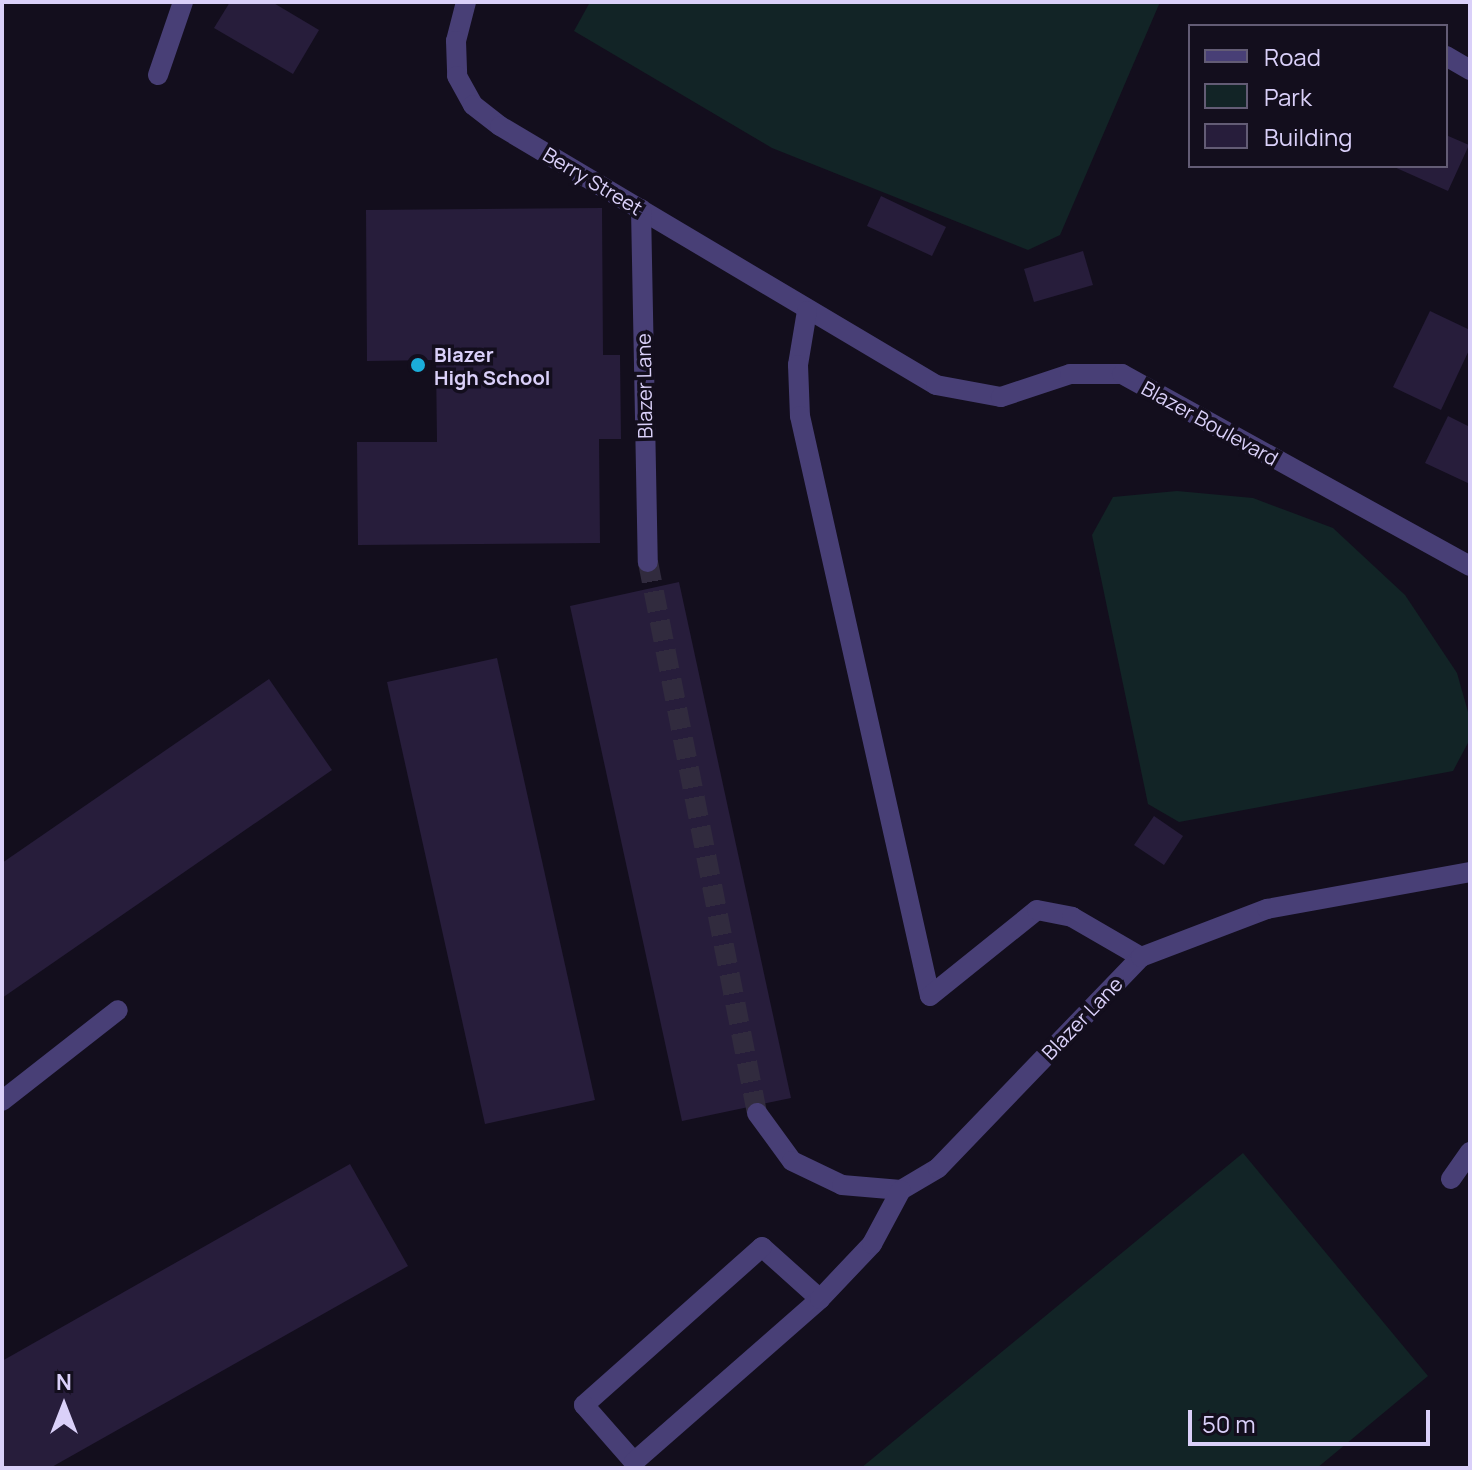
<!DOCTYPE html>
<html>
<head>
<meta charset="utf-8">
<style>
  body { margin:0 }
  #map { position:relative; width:1472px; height:1470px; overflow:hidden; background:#130e1d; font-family:Manrope,sans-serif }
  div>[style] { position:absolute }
  .green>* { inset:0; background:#122426 }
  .building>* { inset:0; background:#271d3b }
  .minor-tunnel>* { height:20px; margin-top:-10px; transform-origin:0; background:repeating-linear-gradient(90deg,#312b3e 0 20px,transparent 0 30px) }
  .minor>* { height:20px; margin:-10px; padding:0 10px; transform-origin:10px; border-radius:10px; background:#483f76 }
  .dots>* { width:22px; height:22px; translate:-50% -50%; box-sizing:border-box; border:4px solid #130e1d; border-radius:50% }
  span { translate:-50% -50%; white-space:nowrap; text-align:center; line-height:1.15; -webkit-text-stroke:7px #130e1d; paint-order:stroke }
  .street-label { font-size:20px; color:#dad0f9 }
  .poi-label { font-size:20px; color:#dad0f9; font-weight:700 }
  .left { translate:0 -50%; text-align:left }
  .frame { position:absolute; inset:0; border:4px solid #dad0f9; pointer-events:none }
  .legend { position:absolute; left:1188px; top:24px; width:260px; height:144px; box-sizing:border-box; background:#130e1d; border:2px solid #635c75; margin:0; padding:10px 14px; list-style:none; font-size:24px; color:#dad0f9 }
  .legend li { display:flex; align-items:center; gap:16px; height:40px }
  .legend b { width:40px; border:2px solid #635c75 }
  .north { position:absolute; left:24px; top:1366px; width:80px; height:80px; -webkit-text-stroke:6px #130e1d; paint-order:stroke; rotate:0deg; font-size:22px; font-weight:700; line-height:32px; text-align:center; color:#dad0f9 }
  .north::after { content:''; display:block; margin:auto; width:28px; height:36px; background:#dad0f9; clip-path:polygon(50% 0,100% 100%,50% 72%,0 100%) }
  .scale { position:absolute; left:1188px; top:1410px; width:242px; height:36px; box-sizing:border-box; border:4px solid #dad0f9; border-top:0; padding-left:10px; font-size:24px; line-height:28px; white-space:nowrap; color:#dad0f9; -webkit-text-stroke:6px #130e1d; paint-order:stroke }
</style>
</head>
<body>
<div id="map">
  <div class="green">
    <div style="clip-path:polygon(590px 2px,1160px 2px,1060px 235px,1028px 250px,772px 148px,574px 31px)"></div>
    <div style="clip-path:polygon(1177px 491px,1253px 498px,1333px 528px,1405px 595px,1457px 673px,1470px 719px,1470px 739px,1453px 771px,1179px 822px,1148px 804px,1092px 535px,1113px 497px)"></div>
    <div style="clip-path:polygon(1243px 1153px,1428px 1376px,1317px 1468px,861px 1468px)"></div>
  </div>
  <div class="building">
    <div style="clip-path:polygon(230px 2px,272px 2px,319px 30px,293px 74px,214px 28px)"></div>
    <div style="clip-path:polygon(1446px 135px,1469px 145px,1448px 191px,1392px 166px,1446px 166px)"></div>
    <div style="clip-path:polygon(881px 196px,946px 227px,932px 256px,867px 226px)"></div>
    <div style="clip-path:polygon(602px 208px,603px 355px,620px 355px,621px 439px,599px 439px,600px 543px,358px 545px,357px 442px,437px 442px,436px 360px,367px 361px,366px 210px)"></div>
    <div style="clip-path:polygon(1083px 251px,1093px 285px,1034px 302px,1024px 269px)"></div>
    <div style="clip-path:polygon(1430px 311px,1470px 330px,1470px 348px,1441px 410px,1393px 387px)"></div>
    <div style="clip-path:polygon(1448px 416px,1470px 427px,1470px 484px,1425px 463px)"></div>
    <div style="clip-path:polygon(679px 582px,791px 1098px,682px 1121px,570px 606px)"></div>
    <div style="clip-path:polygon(497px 658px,595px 1100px,485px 1124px,387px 682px)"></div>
    <div style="clip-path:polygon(269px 679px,332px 770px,2px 998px,2px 863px)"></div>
    <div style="clip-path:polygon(1154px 816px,1183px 836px,1164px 865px,1134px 845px)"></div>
    <div style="clip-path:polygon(350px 1164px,408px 1266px,50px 1468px,2px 1468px,2px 1361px)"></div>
  </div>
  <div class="minor-tunnel">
    <div style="left:648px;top:562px;width:562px;rotate:78.81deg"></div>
  </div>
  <div class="minor">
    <div style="left:466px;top:2px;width:40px;rotate:104.4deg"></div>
    <div style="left:456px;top:41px;width:35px;rotate:88deg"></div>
    <div style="left:457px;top:76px;width:33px;rotate:61deg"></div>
    <div style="left:473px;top:105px;width:34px;rotate:38deg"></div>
    <div style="left:500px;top:126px;width:507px;rotate:30.71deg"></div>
    <div style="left:936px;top:385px;width:66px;rotate:10.5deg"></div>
    <div style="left:1001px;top:397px;width:73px;rotate:-18.4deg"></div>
    <div style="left:1070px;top:374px;width:52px"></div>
    <div style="left:1122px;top:374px;width:397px;rotate:28.9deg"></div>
    <div style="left:1446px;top:56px;width:28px;rotate:30deg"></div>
    <div style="left:158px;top:75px;width:77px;rotate:-71.1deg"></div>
    <div style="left:641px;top:209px;width:353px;rotate:88.9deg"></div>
    <div style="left:807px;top:311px;width:55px;rotate:99.5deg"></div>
    <div style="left:798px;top:365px;width:51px;rotate:87.8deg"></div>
    <div style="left:800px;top:416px;width:594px;rotate:77.37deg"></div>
    <div style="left:930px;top:996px;width:137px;rotate:-38.8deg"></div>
    <div style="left:1037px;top:910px;width:36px;rotate:11deg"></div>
    <div style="left:1072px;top:917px;width:80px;rotate:30.1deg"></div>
    <div style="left:2px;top:1101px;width:147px;rotate:-38.1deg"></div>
    <div style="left:757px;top:1113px;width:59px;rotate:53.9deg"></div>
    <div style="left:792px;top:1161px;width:55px;rotate:25.6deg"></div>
    <div style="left:842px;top:1185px;width:59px;rotate:4.8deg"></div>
    <div style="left:901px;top:1190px;width:43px;rotate:-30.7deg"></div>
    <div style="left:938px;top:1168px;width:293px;rotate:-46.1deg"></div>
    <div style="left:1141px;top:957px;width:135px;rotate:-20.9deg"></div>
    <div style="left:1267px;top:909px;width:206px;rotate:-10.3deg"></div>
    <div style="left:1451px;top:1179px;width:33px;rotate:-55deg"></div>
    <div style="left:820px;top:1299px;width:78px;rotate:-138.1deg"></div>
    <div style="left:762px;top:1247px;width:238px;rotate:138.4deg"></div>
    <div style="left:584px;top:1405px;width:76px;rotate:48.7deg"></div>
    <div style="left:634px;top:1462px;width:247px;rotate:-41.2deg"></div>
    <div style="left:820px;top:1299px;width:76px;rotate:-46.6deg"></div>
    <div style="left:872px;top:1244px;width:61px;rotate:-61.8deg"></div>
  </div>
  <div class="dots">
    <div style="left:418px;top:365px;background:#1badda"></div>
  </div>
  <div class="street-label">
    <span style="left:593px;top:181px;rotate:31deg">Berry Street</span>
    <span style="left:644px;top:386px;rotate:-91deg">Blazer Lane</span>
    <span style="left:1210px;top:423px;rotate:29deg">Blazer Boulevard</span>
    <span style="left:1082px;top:1018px;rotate:-46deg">Blazer Lane</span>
  </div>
  <div class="poi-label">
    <span class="left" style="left:434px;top:366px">Blazer<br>High School</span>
  </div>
  <div class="frame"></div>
  <ul class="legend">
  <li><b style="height:10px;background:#483f76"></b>Road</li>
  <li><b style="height:22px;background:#122426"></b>Park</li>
  <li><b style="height:22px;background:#271d3b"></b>Building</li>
  </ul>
  <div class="north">N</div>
  <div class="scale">50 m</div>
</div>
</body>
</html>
